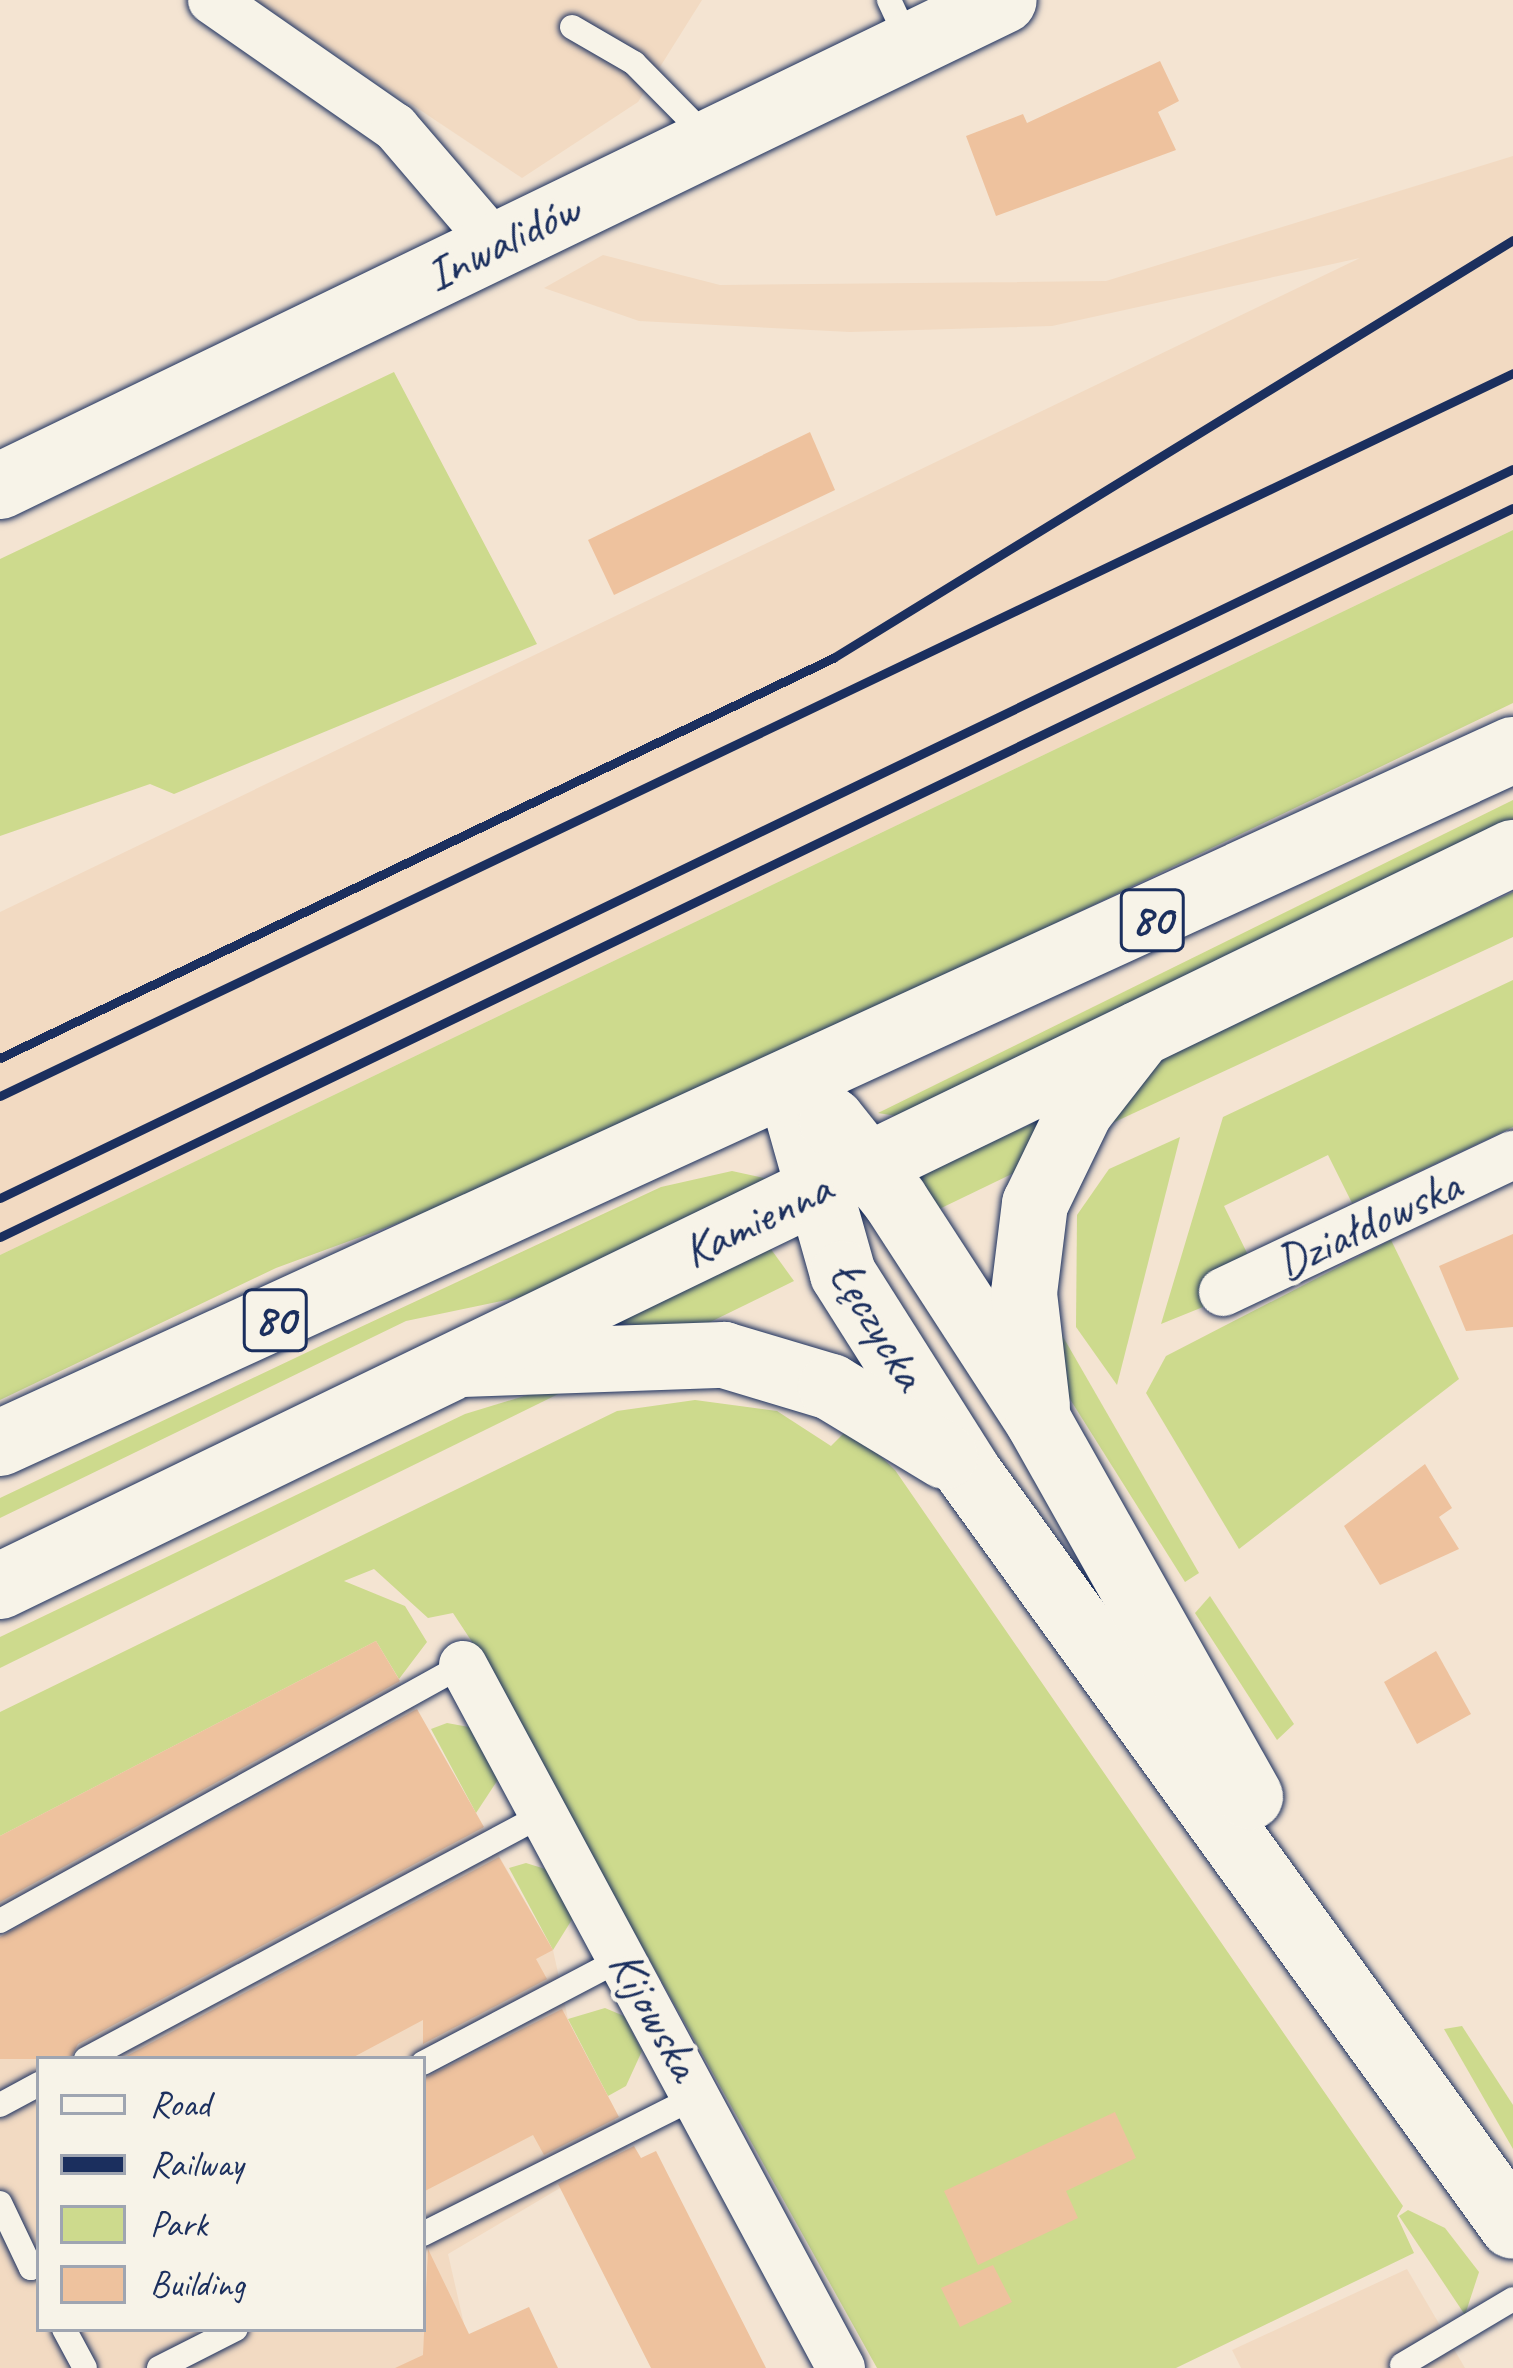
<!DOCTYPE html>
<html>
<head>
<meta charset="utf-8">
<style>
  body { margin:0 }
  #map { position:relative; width:1513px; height:2368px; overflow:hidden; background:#f4e4d2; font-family:Caveat,sans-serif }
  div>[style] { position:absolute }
  .built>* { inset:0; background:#f2dac2 }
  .green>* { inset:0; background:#cdda8d }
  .building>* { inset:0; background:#eec29e }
  .roads { filter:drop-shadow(0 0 3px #1b2f5e) drop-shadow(0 0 3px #1b2f5e) }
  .lane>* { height:24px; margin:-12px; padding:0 12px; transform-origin:12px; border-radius:12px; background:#f7f3e8 }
  .street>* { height:48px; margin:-24px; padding:0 24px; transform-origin:24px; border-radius:24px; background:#f7f3e8 }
  .secondary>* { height:66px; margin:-33px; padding:0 33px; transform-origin:33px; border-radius:33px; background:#f7f3e8 }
  .primary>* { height:66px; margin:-33px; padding:0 33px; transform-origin:33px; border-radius:33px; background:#f7f3e8 }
  .rail>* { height:9px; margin:-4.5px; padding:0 4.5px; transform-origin:4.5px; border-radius:4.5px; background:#1b2f5e }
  span { translate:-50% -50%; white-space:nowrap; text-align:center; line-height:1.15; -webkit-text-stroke:9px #f7f3e8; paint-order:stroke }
  .shield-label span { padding:3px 9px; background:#f7f3e8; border:3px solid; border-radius:9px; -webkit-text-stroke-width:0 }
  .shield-label { font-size:45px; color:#1b2f5e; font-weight:700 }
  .street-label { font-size:48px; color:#1b2f5e }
  .legend { position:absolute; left:36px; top:2056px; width:390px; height:276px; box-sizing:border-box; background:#f7f3e8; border:3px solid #9fa5b1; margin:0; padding:15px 21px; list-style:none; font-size:36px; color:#1b2f5e }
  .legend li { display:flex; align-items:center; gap:24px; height:60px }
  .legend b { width:60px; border:3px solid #9fa5b1 }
</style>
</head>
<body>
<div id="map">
  <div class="built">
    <div style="clip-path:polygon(255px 0,702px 0,638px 102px,522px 178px)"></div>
    <div style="clip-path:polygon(1513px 156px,1513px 530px,0 1255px,0 912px,1360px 258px,1052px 326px,850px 332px,639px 321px,544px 288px,603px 255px,720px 285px,1106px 281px)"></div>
    <div style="clip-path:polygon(evenodd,376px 1641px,553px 1950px,568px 2019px,628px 2148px,448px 2254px,474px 2368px,0 2368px,0 1836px,376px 1641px,39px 2059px,423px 2059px,423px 2329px,39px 2329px,39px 2059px)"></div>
    <div style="clip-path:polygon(1407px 2269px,1465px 2368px,1241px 2368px,1232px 2350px)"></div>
  </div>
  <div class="green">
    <div style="clip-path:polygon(394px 372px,537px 644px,174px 794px,150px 784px,0 836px,0 559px)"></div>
    <div style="clip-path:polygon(1513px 530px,1513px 703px,543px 1170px,276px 1268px,0 1400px,0 1255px)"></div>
    <div style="clip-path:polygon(1513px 800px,1513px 819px,896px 1116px,878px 1113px)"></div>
    <div style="clip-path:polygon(1513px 892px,1513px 937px,1093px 1132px,1158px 1053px)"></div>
    <div style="clip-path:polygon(1513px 980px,1513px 1127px,1352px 1203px,1328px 1155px,1224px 1206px,1248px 1255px,1208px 1305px,1161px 1324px,1223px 1117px)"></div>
    <div style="clip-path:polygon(1042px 1119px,1024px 1168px,931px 1213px,912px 1179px)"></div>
    <div style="clip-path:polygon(1180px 1137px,1117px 1385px,1076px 1327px,1077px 1215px,1109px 1169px)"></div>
    <div style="clip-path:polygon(732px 1171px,768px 1179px,530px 1295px,406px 1321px,0 1518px,0 1498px,352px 1331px,661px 1187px)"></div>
    <div style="clip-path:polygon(1391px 1240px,1459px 1379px,1239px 1549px,1146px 1393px,1166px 1356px)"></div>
    <div style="clip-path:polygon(768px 1245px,794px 1281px,694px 1330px,616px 1323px)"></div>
    <div style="clip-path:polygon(1062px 1335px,1199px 1573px,1185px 1582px,1068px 1396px)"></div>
    <div style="clip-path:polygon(603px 1372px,0 1668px,0 1637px,465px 1414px)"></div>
    <div style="clip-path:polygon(695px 1400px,777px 1411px,831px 1446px,850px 1427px,895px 1470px,1403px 2206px,1397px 2216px,1414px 2253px,1176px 2368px,877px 2368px,476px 1648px,453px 1613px,428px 1618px,374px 1569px,344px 1581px,405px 1606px,427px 1642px,399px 1679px,376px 1641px,0 1836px,0 1712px,617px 1411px)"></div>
    <div style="clip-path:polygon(1210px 1596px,1294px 1724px,1277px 1740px,1195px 1613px)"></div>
    <div style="clip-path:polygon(447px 1723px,480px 1729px,503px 1772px,476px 1813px,431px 1729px)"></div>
    <div style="clip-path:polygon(526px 1863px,558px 1873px,578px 1910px,553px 1950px,509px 1868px)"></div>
    <div style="clip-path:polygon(605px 2008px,624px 2016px,642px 2051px,626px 2086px,608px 2096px,568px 2019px)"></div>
    <div style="clip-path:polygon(1462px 2026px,1513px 2105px,1513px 2149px,1444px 2029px)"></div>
    <div style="clip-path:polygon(1408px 2210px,1445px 2228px,1479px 2272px,1465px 2315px,1399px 2216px)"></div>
  </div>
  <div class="building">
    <div style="clip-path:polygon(1160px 61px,1179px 101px,1158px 112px,1176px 150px,996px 216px,966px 136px,1023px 114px,1027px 123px)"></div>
    <div style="clip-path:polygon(810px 432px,835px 490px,614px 595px,588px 540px)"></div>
    <div style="clip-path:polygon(1513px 1234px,1513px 1327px,1466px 1331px,1439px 1266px)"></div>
    <div style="clip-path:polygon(1425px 1464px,1452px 1508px,1439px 1517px,1459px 1549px,1380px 1585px,1344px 1526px)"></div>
    <div style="clip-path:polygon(376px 1641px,400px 1681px,0 1902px,0 1836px)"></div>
    <div style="clip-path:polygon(1436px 1651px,1471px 1714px,1417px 1744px,1384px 1682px)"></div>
    <div style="clip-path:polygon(417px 1709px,484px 1827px,78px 2044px,70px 2059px,0 2059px,0 1937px)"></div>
    <div style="clip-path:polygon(499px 1857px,553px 1950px,536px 1959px,547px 1979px,423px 2044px,423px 2020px,350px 2059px,121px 2059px)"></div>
    <div style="clip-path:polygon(562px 2009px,619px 2117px,544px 2155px,533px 2135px,423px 2192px,423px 2079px)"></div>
    <div style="clip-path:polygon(1115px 2112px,1136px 2158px,1066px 2191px,1078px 2218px,978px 2265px,944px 2191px)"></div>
    <div style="clip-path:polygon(634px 2146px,641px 2158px,656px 2151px,766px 2368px,651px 2368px,558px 2184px)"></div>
    <div style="clip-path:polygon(428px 2249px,469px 2334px,529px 2307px,558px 2368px,395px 2368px,423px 2355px)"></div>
    <div style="clip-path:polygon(993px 2265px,1012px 2302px,960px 2327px,941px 2288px)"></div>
  </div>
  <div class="roads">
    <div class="lane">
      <div style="left:889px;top:0;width:47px;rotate:65.1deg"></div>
      <div style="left:572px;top:27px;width:72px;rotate:30.1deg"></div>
      <div style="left:634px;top:63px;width:107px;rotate:45.4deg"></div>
      <div style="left:0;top:1921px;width:529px;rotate:-28.94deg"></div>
      <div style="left:86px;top:2059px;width:519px;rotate:-28.14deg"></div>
      <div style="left:423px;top:2063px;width:226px;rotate:-27.7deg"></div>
      <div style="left:0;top:2105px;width:44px;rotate:-28.3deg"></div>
      <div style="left:0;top:2203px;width:72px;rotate:64.5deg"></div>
      <div style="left:31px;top:2268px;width:9px;rotate:-27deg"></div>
      <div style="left:423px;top:2234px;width:309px;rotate:-26.7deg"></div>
      <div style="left:64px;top:2329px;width:44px;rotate:61.7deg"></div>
      <div style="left:1402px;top:2365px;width:129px;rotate:-30.7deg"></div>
      <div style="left:159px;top:2368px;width:86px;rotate:-26.9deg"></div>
    </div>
    <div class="street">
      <div style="left:212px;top:0;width:223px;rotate:34.8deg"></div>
      <div style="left:395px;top:127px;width:157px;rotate:49.4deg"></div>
      <div style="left:1223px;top:1292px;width:321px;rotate:-25.3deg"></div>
      <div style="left:463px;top:1665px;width:798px;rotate:61.73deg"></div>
    </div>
    <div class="secondary">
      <div style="left:0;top:486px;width:1115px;rotate:-25.83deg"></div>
      <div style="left:791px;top:1090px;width:191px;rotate:74.2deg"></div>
      <div style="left:843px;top:1274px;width:234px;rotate:57.7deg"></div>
      <div style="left:968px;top:1472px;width:930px;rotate:54.14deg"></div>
      <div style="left:791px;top:1090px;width:51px;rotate:37.1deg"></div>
      <div style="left:832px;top:1121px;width:101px;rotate:51.4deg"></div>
      <div style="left:895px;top:1200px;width:265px;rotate:57deg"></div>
      <div style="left:1039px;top:1422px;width:430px;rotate:60.6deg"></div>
      <div style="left:462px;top:1364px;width:262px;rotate:-2deg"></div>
      <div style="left:724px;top:1355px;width:112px;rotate:16.7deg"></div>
      <div style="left:831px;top:1387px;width:133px;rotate:31.2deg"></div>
      <div style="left:1037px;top:1406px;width:114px;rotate:-96.6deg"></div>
      <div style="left:1024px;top:1293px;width:90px;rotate:-83deg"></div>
      <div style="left:1035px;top:1204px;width:103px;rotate:-64.2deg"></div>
      <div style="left:1080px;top:1111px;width:98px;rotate:-52.1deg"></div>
    </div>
    <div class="primary">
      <div style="left:0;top:1443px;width:1664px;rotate:-24.61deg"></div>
      <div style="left:0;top:1586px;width:1681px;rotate:-25.85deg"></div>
    </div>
  </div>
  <div class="rail">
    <div style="left:0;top:1058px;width:924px;rotate:-25.65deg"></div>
    <div style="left:833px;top:658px;width:798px;rotate:-31.58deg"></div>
    <div style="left:0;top:1096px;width:1677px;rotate:-25.54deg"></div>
    <div style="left:0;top:1198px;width:1679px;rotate:-25.73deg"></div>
    <div style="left:0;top:1237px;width:1679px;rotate:-25.73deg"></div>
  </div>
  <div class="shield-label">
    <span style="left:1152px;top:920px">80</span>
    <span style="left:275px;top:1320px">80</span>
  </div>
  <div class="street-label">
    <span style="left:502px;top:242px;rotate:-26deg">Inwalidów</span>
    <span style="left:757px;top:1220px;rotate:-26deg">Kamienna</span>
    <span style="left:1368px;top:1224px;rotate:-25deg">Działdowska</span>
    <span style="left:878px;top:1325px;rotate:59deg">Łęczycka</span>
    <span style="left:655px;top:2015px;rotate:61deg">Kijowska</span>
  </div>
  <ul class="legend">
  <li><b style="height:15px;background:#f7f3e8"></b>Road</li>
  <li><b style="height:15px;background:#1b2f5e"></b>Railway</li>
  <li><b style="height:33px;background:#cdda8d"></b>Park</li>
  <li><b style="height:33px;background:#eec29e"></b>Building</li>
  </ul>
</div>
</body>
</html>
